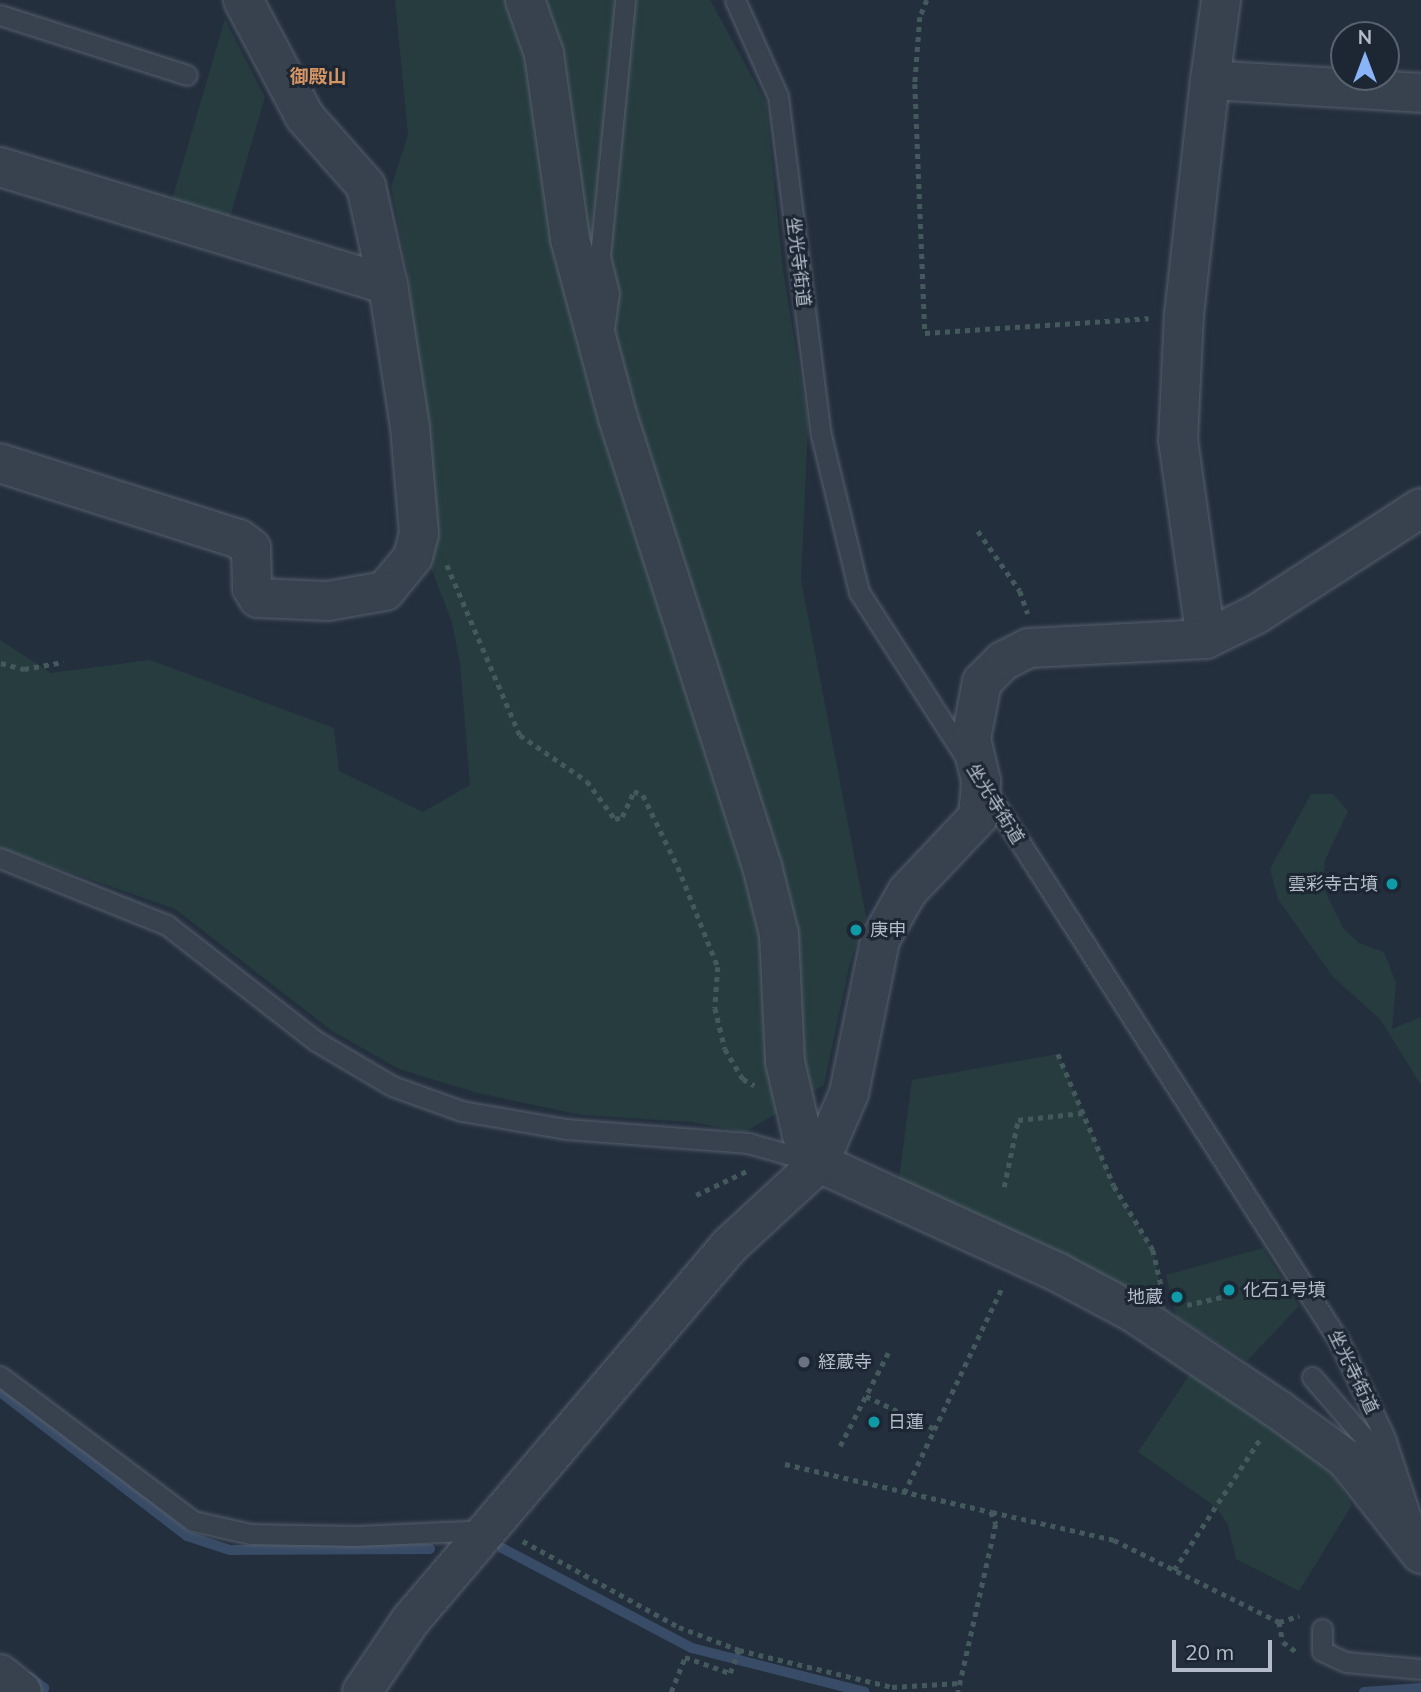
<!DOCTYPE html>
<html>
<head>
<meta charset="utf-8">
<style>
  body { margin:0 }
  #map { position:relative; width:1421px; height:1692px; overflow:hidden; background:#242f3e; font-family:Mulish,"Noto Sans JP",sans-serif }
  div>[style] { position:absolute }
  .green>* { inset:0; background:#263c3f }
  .stream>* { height:10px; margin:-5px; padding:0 5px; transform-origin:5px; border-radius:5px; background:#394c67 }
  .path>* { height:4.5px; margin-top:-2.25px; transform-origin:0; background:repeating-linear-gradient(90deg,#44595c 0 5px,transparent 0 10px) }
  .roads { filter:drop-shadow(0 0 2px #565f6c) drop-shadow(0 0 2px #565f6c) }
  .service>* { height:19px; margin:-9.5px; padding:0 9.5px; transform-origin:9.5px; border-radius:9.5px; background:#38414e }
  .minor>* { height:38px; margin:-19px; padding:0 19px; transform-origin:19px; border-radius:19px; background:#38414e }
  .dots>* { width:19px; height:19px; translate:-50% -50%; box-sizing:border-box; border:4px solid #1d2633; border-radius:50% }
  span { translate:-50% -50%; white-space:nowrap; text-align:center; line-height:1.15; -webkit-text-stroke:6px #1d2633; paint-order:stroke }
  .street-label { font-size:18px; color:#b4bcc9 }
  .poi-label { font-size:18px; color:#b4bcc9 }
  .right { translate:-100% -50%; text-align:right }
  .left { translate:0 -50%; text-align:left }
  .neighbourhood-label { font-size:19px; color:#d59563; font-weight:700 }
  .north { position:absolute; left:1330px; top:21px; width:70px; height:70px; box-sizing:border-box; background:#1d2633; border:2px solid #59626f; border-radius:50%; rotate:0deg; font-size:19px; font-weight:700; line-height:28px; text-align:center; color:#b4bcc9 }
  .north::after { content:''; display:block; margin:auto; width:24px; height:32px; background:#8ab4f8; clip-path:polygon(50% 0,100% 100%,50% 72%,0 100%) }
  .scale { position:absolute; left:1172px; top:1640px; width:100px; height:32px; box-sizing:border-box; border:4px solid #b4bcc9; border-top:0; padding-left:9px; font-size:21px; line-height:24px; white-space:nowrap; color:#b4bcc9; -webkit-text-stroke:5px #1d2633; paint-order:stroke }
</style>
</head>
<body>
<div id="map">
  <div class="green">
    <div style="clip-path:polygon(395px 0,710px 0,766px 102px,783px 270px,808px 424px,801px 580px,866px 917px,850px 963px,824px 1085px,745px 1132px,691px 1122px,581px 1115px,478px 1093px,399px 1069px,332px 1031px,175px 909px,0 848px,0 640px,51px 673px,150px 660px,334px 728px,339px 771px,423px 812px,470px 785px,460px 663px,452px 622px,428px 560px,409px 278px,391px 187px,408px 135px)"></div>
    <div style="clip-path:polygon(225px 19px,265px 97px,228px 224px,170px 207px)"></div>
    <div style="clip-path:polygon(1311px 794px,1333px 794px,1348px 811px,1325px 860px,1323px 887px,1343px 928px,1359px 943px,1384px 952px,1396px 983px,1392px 1029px,1421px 1017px,1421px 1085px,1380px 1019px,1333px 977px,1278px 899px,1270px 869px)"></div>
    <div style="clip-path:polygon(1058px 1054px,1114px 1186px,1153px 1250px,1166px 1310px,899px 1179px,912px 1080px)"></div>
    <div style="clip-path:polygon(1263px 1248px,1299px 1306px,1247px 1361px,1176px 1316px,1166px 1275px)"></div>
    <div style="clip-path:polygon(1192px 1371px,1328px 1468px,1352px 1505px,1299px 1591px,1236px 1559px,1228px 1525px,1216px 1507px,1138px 1452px)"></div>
  </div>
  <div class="stream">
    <div style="left:0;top:1392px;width:236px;rotate:37.6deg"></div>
    <div style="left:187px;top:1536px;width:45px;rotate:18deg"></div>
    <div style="left:230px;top:1550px;width:200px;rotate:-0.3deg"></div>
    <div style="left:502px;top:1548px;width:215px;rotate:27.8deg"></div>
    <div style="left:692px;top:1648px;width:178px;rotate:14.3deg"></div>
    <div style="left:29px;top:1677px;width:19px;rotate:36deg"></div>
    <div style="left:1364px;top:1692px;width:57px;rotate:-4deg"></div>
  </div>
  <div class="path">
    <div style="left:927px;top:0;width:18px;rotate:112deg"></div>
    <div style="left:920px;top:17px;width:67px;rotate:94.3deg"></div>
    <div style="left:915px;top:84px;width:249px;rotate:87.7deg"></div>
    <div style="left:925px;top:333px;width:224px;rotate:-3.8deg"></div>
    <div style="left:978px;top:531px;width:73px;rotate:55deg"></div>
    <div style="left:1020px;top:591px;width:24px;rotate:71deg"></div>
    <div style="left:447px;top:565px;width:185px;rotate:66.8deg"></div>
    <div style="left:520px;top:735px;width:81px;rotate:34.5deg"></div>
    <div style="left:587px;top:781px;width:47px;rotate:53.6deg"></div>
    <div style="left:615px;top:819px;width:7px;rotate:-16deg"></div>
    <div style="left:622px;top:817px;width:29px;rotate:-65deg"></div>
    <div style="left:634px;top:791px;width:10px;rotate:24deg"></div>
    <div style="left:643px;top:795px;width:80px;rotate:64.1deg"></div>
    <div style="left:678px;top:867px;width:108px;rotate:68.2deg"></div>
    <div style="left:718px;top:967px;width:41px;rotate:94.2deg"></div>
    <div style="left:715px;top:1008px;width:42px;rotate:76.3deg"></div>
    <div style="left:725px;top:1049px;width:35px;rotate:59deg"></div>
    <div style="left:743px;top:1079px;width:13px;rotate:29deg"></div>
    <div style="left:1px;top:663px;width:24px;rotate:15deg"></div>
    <div style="left:24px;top:669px;width:40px;rotate:-10deg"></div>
    <div style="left:1058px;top:1054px;width:143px;rotate:67deg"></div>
    <div style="left:1114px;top:1186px;width:75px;rotate:58.6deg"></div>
    <div style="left:1153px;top:1250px;width:40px;rotate:77deg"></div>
    <div style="left:1004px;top:1187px;width:68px;rotate:-78.2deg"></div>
    <div style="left:1018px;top:1120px;width:65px;rotate:-6.1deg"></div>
    <div style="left:696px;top:1195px;width:59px;rotate:-25.3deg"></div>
    <div style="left:1187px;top:1305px;width:39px;rotate:-13deg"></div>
    <div style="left:866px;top:1396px;width:76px;rotate:25.6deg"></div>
    <div style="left:840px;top:1446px;width:105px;rotate:-62.7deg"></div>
    <div style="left:785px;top:1464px;width:212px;rotate:13.1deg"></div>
    <div style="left:991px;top:1512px;width:13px;rotate:67deg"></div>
    <div style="left:996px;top:1524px;width:172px;rotate:102.7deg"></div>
    <div style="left:904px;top:1493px;width:230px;rotate:-64.5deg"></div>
    <div style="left:992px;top:1512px;width:125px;rotate:12.9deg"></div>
    <div style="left:1114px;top:1540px;width:184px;rotate:26.4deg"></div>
    <div style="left:1279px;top:1622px;width:21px;rotate:-17deg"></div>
    <div style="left:523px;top:1541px;width:178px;rotate:28.9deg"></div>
    <div style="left:679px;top:1627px;width:64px;rotate:21deg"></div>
    <div style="left:739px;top:1650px;width:157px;rotate:13.6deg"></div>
    <div style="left:892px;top:1687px;width:68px;rotate:-3.4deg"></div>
    <div style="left:1174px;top:1570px;width:157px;rotate:-56.7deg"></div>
    <div style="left:1279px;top:1622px;width:20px;rotate:79deg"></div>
    <div style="left:1283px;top:1642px;width:17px;rotate:36deg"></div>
    <div style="left:671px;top:1692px;width:38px;rotate:-68deg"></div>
    <div style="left:685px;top:1657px;width:48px;rotate:19.6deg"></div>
    <div style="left:730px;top:1673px;width:25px;rotate:-69deg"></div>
  </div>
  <div class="roads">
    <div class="service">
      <div style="left:735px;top:0;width:105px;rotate:65.9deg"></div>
      <div style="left:778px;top:96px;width:342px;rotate:82.8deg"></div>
      <div style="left:821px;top:435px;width:162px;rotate:76.4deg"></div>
      <div style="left:859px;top:592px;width:197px;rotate:57.2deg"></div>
      <div style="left:0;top:15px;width:196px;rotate:17.8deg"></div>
      <div style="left:604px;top:329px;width:36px;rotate:-82deg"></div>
      <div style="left:609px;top:293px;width:38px;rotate:-104deg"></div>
      <div style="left:600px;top:256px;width:257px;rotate:-84.4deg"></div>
      <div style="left:984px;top:786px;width:659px;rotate:57.4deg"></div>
      <div style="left:1339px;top:1341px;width:107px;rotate:64.6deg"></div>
      <div style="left:1385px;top:1438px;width:93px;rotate:71.8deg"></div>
      <div style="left:0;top:858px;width:180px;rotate:21.9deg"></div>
      <div style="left:167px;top:925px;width:189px;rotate:37.9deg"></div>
      <div style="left:316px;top:1041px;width:88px;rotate:30.6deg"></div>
      <div style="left:392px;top:1086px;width:74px;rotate:19.7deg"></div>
      <div style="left:462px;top:1111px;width:106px;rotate:9.8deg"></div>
      <div style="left:566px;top:1129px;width:183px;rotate:4.4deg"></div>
      <div style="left:748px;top:1143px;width:70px;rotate:15.8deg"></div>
      <div style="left:0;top:1376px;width:241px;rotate:36.9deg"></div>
      <div style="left:193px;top:1521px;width:58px;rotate:12.8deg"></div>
      <div style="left:250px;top:1534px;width:106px;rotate:1.1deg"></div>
      <div style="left:356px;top:1536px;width:131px;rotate:-2.6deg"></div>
      <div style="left:1312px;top:1377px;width:87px;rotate:49.2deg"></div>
      <div style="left:1369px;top:1443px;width:38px;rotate:58deg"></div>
      <div style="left:1322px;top:1629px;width:22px;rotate:90deg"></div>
      <div style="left:1322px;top:1651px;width:26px;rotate:25deg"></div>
      <div style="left:1346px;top:1662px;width:75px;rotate:5.3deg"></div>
    </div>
    <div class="minor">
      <div style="left:243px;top:0;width:132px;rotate:62.1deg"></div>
      <div style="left:305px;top:117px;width:92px;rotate:48.5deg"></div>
      <div style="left:366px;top:186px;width:101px;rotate:77.5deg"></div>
      <div style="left:525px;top:0;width:57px;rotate:70.6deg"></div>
      <div style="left:544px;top:54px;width:187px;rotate:82deg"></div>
      <div style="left:570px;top:239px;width:185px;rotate:75deg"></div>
      <div style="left:618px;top:418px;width:471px;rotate:72.2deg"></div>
      <div style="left:762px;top:866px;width:70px;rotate:76deg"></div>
      <div style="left:779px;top:934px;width:128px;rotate:87.3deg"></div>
      <div style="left:785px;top:1062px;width:75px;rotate:76.9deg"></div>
      <div style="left:802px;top:1135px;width:33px;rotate:59deg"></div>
      <div style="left:819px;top:1163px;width:262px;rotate:24.6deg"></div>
      <div style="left:1057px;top:1272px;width:87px;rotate:28deg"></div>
      <div style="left:1134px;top:1313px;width:174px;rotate:33.8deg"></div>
      <div style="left:1279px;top:1410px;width:83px;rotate:36.2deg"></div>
      <div style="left:1346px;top:1459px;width:121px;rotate:51.7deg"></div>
      <div style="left:1221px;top:0;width:81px;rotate:97.8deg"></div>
      <div style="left:1210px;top:80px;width:211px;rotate:3.5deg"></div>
      <div style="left:0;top:167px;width:406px;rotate:16.9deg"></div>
      <div style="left:388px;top:285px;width:144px;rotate:81.2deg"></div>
      <div style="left:410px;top:427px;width:107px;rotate:85.2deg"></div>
      <div style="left:419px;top:534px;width:24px;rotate:105deg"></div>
      <div style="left:413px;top:557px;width:44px;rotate:129.5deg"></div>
      <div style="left:385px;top:591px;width:58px;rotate:170deg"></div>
      <div style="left:328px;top:601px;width:70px;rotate:-177.5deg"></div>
      <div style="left:258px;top:598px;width:12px;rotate:-121deg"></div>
      <div style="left:252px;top:588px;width:40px;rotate:-91.4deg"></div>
      <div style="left:251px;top:548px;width:15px;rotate:-143deg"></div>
      <div style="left:239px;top:539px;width:251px;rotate:-162.4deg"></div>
      <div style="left:1206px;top:639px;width:200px;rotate:-98deg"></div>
      <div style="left:1178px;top:441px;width:126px;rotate:-87.3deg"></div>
      <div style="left:1184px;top:315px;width:236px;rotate:-83.7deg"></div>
      <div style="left:0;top:1674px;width:28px;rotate:39deg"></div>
      <div style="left:362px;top:1692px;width:86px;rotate:-55.9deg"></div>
      <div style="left:410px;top:1621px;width:492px;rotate:-49.6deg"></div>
      <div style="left:729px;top:1246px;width:122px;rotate:-42.7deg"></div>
      <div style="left:819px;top:1163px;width:76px;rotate:-66.8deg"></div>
      <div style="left:849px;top:1093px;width:156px;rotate:-78.5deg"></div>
      <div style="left:880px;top:940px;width:55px;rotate:-60.6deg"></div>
      <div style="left:907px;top:892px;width:103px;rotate:-46.6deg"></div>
      <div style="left:978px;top:817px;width:36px;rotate:-85deg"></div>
      <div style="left:981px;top:781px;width:43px;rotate:-103.4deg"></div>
      <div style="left:971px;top:739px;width:58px;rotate:-79.1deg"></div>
      <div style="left:982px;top:682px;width:30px;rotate:-45deg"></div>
      <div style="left:1003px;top:661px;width:29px;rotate:-27deg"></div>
      <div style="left:1029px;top:648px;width:177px;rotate:-2.9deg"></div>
      <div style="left:1206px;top:639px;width:57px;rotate:-26.1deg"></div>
      <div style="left:1257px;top:614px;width:195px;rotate:-32.9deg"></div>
    </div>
  </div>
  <div class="dots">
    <div style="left:1392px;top:884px;background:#0f9aa8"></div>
    <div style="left:856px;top:930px;background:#0f9aa8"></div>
    <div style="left:1229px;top:1290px;background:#0f9aa8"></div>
    <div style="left:1177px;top:1297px;background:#0f9aa8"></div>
    <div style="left:804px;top:1362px;background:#6b7280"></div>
    <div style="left:874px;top:1422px;background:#0f9aa8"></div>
  </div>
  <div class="street-label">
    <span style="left:798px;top:262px;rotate:83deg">坐光寺街道</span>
    <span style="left:995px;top:804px;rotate:58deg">坐光寺街道</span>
    <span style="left:1353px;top:1372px;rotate:64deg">坐光寺街道</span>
  </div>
  <div class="poi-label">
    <span class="right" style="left:1378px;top:884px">雲彩寺古墳</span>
    <span class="left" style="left:870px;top:930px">庚申</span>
    <span class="left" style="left:1243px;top:1290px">化石1号墳</span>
    <span class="right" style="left:1163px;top:1297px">地蔵</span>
    <span class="left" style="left:818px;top:1362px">経蔵寺</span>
    <span class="left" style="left:888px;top:1422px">日蓮</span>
  </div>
  <div class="neighbourhood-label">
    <span style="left:318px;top:77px">御殿山</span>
  </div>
  <div class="north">N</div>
  <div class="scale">20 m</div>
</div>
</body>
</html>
